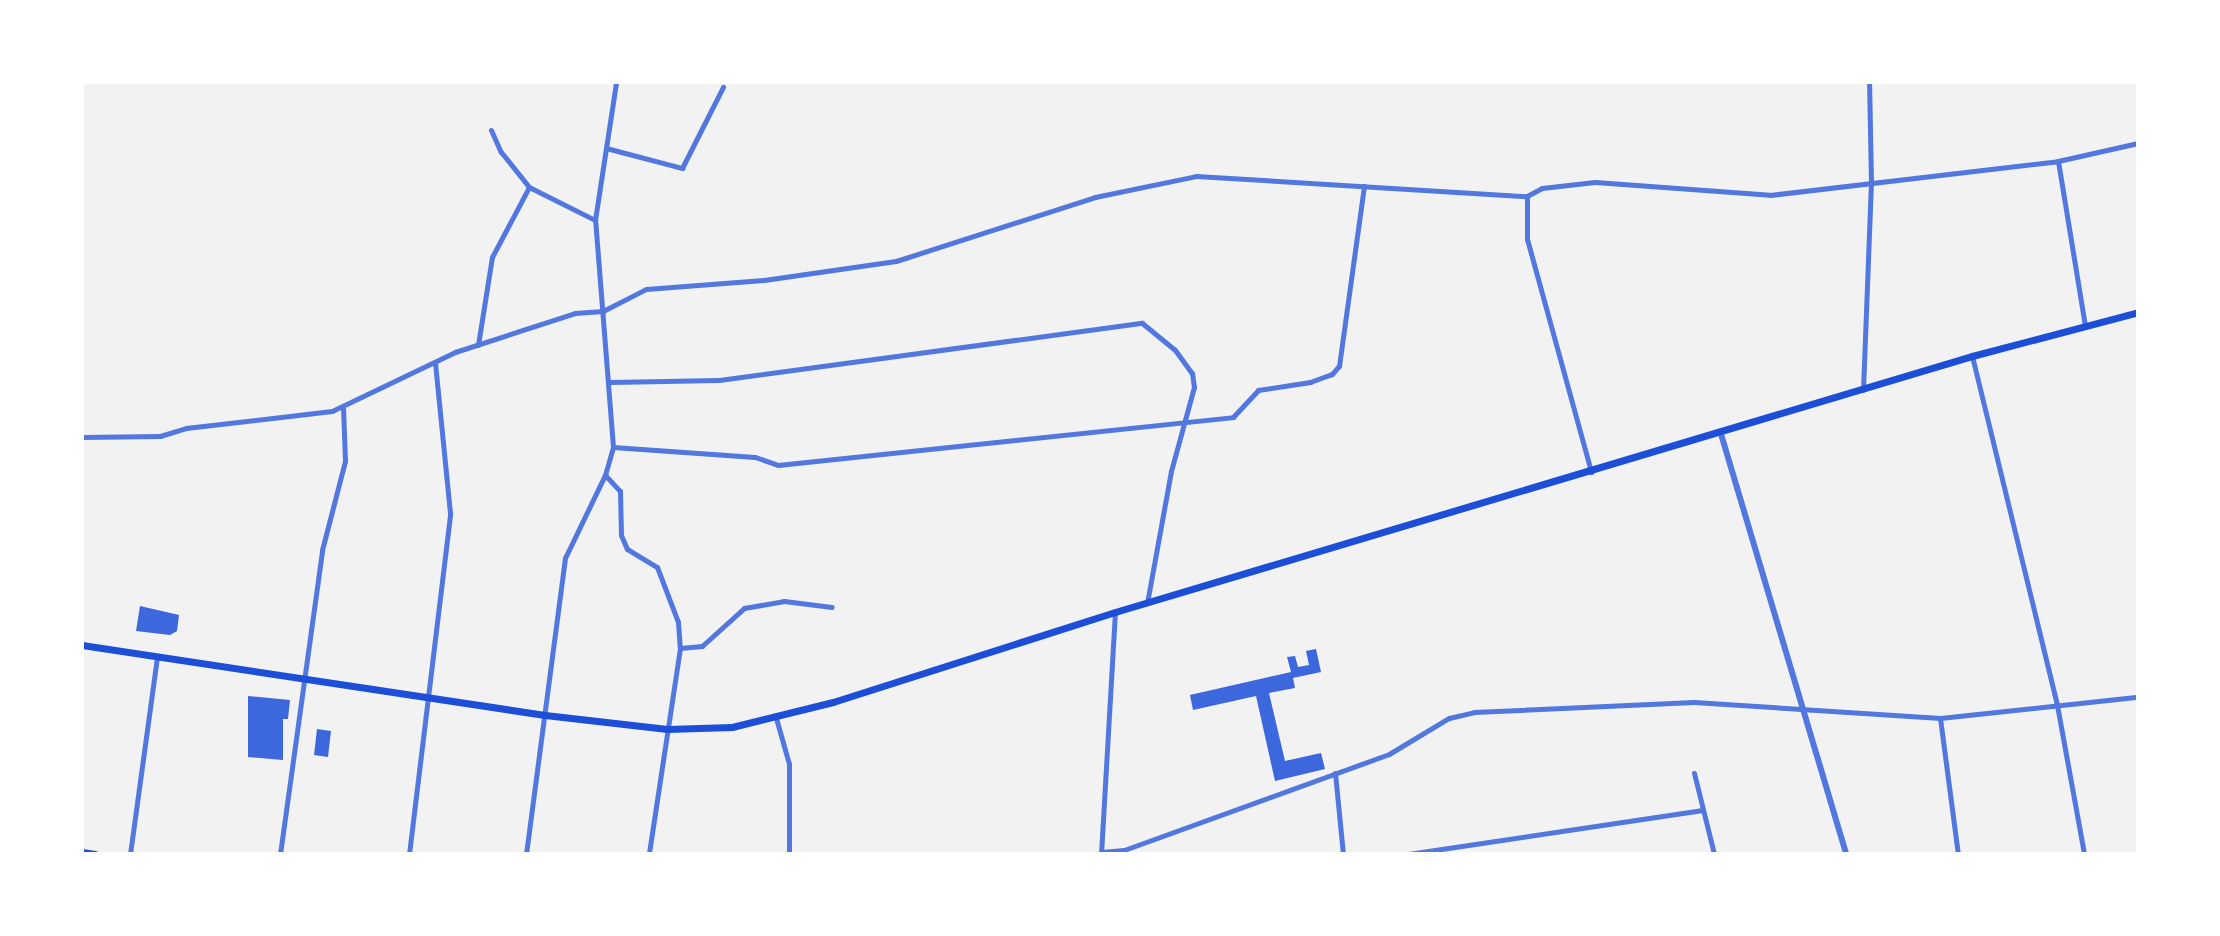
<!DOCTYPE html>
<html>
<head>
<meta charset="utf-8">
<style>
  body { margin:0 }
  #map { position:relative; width:2220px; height:936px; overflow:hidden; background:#f2f2f2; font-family:Overpass,sans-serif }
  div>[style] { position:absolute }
  .building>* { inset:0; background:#3d67dc }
  .minor>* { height:5px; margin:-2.5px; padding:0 2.5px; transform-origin:2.5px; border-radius:2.5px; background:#5277de }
  .tertiary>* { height:6px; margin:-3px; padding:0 3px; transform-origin:3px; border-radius:3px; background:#5277de }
  .secondary>* { height:7px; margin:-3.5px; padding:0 3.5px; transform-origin:3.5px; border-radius:3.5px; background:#1d4ed8 }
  span { translate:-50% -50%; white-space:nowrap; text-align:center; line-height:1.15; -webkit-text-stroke:6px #fff; paint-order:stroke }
  .frame { position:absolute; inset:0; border:84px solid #fff; pointer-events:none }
</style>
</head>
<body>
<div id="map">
  <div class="building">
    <div style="clip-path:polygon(140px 606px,179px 615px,177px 631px,170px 635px,136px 631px)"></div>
    <div style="clip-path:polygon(1316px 649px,1321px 672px,1293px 678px,1295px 688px,1269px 693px,1285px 761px,1321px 753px,1325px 769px,1275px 781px,1256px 696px,1193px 710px,1190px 695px,1291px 672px,1287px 657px,1295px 656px,1298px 667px,1309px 665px,1306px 651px)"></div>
    <div style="clip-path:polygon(248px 696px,290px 700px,288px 719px,283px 719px,283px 760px,248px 757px)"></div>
    <div style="clip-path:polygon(317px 729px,331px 731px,328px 757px,314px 755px)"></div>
  </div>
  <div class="minor">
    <div style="left:491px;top:130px;width:24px;rotate:66deg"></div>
    <div style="left:501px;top:152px;width:45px;rotate:51.3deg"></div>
    <div style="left:529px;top:187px;width:74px;rotate:26.6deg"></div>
    <div style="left:606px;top:148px;width:79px;rotate:14.7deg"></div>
    <div style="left:682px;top:168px;width:91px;rotate:-63.2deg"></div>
    <div style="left:2058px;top:161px;width:166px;rotate:80.7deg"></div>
    <div style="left:1527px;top:196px;width:43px;rotate:90deg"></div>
    <div style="left:1527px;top:239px;width:242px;rotate:74.6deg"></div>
    <div style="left:478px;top:345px;width:89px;rotate:-81deg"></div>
    <div style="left:492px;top:257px;width:79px;rotate:-62.1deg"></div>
    <div style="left:1972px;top:356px;width:359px;rotate:76.3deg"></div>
    <div style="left:2057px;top:705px;width:151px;rotate:79.7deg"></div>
    <div style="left:610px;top:382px;width:109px;rotate:-1.1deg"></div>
    <div style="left:719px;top:380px;width:427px;rotate:-7.7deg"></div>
    <div style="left:1142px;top:323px;width:43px;rotate:39.3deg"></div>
    <div style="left:1175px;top:350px;width:29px;rotate:54deg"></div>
    <div style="left:1192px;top:373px;width:14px;rotate:82deg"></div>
    <div style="left:1194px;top:387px;width:87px;rotate:105.3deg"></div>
    <div style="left:1171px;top:471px;width:134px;rotate:100.3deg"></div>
    <div style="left:1863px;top:390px;width:207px;rotate:-87.8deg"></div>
    <div style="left:1871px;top:183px;width:101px;rotate:-91.1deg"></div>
    <div style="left:82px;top:437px;width:78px;rotate:-0.7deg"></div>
    <div style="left:160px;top:436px;width:27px;rotate:-17deg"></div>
    <div style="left:186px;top:428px;width:147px;rotate:-6.6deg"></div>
    <div style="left:332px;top:411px;width:136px;rotate:-25.6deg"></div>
    <div style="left:455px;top:352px;width:126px;rotate:-18deg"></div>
    <div style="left:575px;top:313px;width:28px;rotate:-4deg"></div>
    <div style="left:603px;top:311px;width:48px;rotate:-27.1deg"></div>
    <div style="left:646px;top:289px;width:118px;rotate:-4.4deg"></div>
    <div style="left:764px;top:280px;width:133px;rotate:-8.2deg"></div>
    <div style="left:896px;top:261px;width:209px;rotate:-17.8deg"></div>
    <div style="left:1095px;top:197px;width:103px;rotate:-11.7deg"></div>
    <div style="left:1196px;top:176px;width:332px;rotate:3.5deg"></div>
    <div style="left:1527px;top:196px;width:17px;rotate:-28deg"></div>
    <div style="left:1542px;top:188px;width:53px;rotate:-6.5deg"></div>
    <div style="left:1595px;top:182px;width:175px;rotate:4.2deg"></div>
    <div style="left:1770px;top:195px;width:290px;rotate:-6.7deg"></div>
    <div style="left:2058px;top:161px;width:82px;rotate:-12.7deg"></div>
    <div style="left:613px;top:447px;width:142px;rotate:4deg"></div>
    <div style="left:755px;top:457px;width:24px;rotate:19deg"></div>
    <div style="left:778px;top:465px;width:458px;rotate:-6deg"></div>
    <div style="left:1233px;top:417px;width:37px;rotate:-47deg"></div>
    <div style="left:1258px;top:390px;width:53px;rotate:-8.7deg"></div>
    <div style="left:1310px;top:382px;width:23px;rotate:-20deg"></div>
    <div style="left:1332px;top:374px;width:11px;rotate:-49deg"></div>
    <div style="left:1339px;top:366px;width:182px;rotate:-82.1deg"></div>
    <div style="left:605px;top:475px;width:22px;rotate:47deg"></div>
    <div style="left:620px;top:491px;width:44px;rotate:88.7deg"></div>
    <div style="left:621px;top:535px;width:15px;rotate:67deg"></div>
    <div style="left:627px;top:549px;width:35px;rotate:31deg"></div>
    <div style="left:657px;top:567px;width:59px;rotate:69.1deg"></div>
    <div style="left:678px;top:622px;width:26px;rotate:86deg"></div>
    <div style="left:680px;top:648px;width:208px;rotate:98.6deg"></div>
    <div style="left:680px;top:648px;width:22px;rotate:-5deg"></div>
    <div style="left:702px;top:646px;width:57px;rotate:-42.1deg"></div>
    <div style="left:744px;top:608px;width:41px;rotate:-9.9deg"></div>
    <div style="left:784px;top:601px;width:48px;rotate:7.1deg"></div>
    <div style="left:776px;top:718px;width:48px;rotate:74.2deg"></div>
    <div style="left:789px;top:764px;width:90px;rotate:90deg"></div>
    <div style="left:1940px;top:718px;width:137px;rotate:82.5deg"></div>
    <div style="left:1335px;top:773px;width:81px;rotate:84.4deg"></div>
    <div style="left:1694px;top:773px;width:83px;rotate:76.1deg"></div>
    <div style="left:1101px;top:852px;width:23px;rotate:-5deg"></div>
    <div style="left:1124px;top:850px;width:282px;rotate:-19.9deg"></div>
    <div style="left:1389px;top:754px;width:70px;rotate:-31deg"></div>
    <div style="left:1449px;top:718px;width:26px;rotate:-13deg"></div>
    <div style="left:1474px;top:712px;width:220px;rotate:-2.6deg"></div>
    <div style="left:1694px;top:702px;width:247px;rotate:3.7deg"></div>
    <div style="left:1940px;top:718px;width:199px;rotate:-6.1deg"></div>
    <div style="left:130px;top:854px;width:199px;rotate:-82.2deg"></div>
    <div style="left:280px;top:854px;width:307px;rotate:-82.1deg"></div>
    <div style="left:322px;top:550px;width:92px;rotate:-75.5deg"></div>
    <div style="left:345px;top:461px;width:55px;rotate:-92.1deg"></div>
    <div style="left:409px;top:854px;width:343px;rotate:-83.1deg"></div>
    <div style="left:450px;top:513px;width:151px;rotate:-95.7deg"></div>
    <div style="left:526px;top:854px;width:299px;rotate:-82.5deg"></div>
    <div style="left:565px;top:558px;width:92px;rotate:-64.3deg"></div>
    <div style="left:605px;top:475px;width:29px;rotate:-74deg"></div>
    <div style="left:613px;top:447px;width:228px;rotate:-94.5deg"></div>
    <div style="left:595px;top:220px;width:140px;rotate:-81.3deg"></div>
    <div style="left:1101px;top:854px;width:242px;rotate:-86.7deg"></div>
    <div style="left:1408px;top:854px;width:298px;rotate:-8.5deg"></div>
  </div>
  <div class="tertiary">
    <div style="left:1721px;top:434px;width:438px;rotate:73.4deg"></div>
  </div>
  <div class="secondary">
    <div style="left:82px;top:645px;width:468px;rotate:8.6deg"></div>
    <div style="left:545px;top:715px;width:123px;rotate:6.5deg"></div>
    <div style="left:667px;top:729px;width:65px;rotate:-1.8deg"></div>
    <div style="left:732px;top:727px;width:104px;rotate:-13.9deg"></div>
    <div style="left:833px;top:702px;width:296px;rotate:-17.7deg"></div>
    <div style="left:1115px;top:612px;width:894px;rotate:-16.63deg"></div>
    <div style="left:1972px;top:356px;width:172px;rotate:-14.8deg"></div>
    <div style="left:82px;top:852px;width:13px;rotate:9deg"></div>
  </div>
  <div class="frame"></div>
</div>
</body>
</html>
